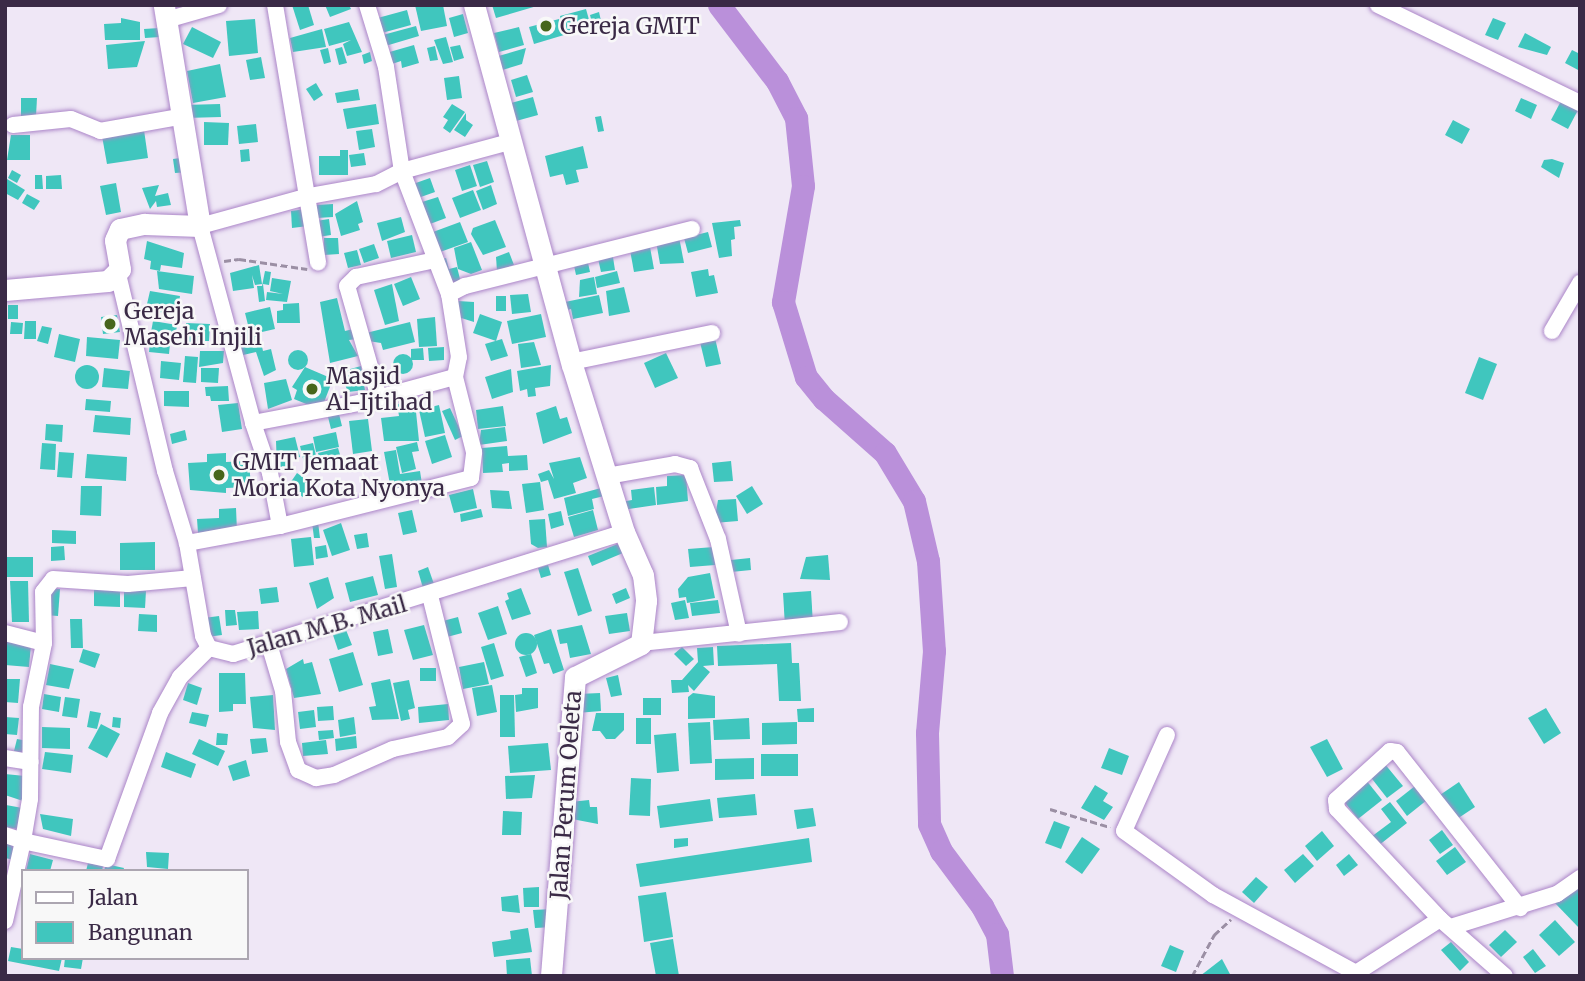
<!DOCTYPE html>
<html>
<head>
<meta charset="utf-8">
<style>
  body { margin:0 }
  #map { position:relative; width:1585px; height:981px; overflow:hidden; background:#efe7f6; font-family:Merriweather,serif }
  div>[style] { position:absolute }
  .river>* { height:23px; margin:-11.5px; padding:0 11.5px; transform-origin:11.5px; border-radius:11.5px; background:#ba90da }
  .building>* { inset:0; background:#40c6be }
  .round { border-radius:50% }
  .path>* { height:2.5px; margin-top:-1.25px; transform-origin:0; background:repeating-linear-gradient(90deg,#9b8fa4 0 7px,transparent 0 10.5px) }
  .roads { filter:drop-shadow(0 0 2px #ab85c8) drop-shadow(0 0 2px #ab85c8) }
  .street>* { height:16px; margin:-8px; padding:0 8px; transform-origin:8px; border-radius:8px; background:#fff }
  .secondary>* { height:21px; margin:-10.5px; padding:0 10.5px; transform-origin:10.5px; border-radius:10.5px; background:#fff }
  .dots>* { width:19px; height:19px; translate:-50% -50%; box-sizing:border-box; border:4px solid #f8f8f8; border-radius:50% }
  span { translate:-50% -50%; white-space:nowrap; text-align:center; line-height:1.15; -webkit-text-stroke:5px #f8f8f8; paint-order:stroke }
  .poi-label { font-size:23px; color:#3a2a46 }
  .left { translate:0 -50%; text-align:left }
  .street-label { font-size:23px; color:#3a2a46 }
  .frame { position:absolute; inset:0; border:7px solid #3a2a46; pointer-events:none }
  .legend { position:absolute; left:21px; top:869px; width:228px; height:91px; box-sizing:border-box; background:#f8f8f8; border:2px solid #aca6b1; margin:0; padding:9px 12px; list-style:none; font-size:21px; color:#3a2a46 }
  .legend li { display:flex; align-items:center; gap:14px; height:35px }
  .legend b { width:35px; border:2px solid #aca6b1 }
</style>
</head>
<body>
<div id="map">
  <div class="river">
    <div style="left:719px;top:5px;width:96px;rotate:52.7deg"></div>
    <div style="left:777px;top:81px;width:42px;rotate:62.8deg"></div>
    <div style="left:796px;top:118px;width:68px;rotate:84.1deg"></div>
    <div style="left:803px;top:186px;width:118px;rotate:99.8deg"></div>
    <div style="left:783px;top:302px;width:78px;rotate:73deg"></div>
    <div style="left:806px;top:377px;width:28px;rotate:51deg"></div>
    <div style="left:824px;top:399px;width:81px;rotate:41.5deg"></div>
    <div style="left:885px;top:453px;width:56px;rotate:58.9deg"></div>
    <div style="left:914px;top:501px;width:62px;rotate:76.9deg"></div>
    <div style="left:928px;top:561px;width:90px;rotate:86.2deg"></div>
    <div style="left:934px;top:651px;width:82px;rotate:94.9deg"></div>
    <div style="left:927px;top:733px;width:91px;rotate:88.7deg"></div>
    <div style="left:929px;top:824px;width:30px;rotate:66deg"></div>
    <div style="left:941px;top:851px;width:69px;rotate:53.3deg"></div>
    <div style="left:982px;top:906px;width:32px;rotate:62deg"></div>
    <div style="left:997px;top:934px;width:42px;rotate:83.2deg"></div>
  </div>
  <div class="building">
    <div style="clip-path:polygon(292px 5px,308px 5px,314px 25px,300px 30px)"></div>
    <div style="clip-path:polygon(325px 5px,349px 5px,351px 9px,330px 17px)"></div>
    <div style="clip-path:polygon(415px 5px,443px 5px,447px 26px,421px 31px)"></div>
    <div style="clip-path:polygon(492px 5px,536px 5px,537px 6px,496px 18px)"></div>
    <div style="clip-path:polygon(586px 9px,591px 27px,565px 34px,560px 16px)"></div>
    <div style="clip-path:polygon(407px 10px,411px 25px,378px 34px,374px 19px)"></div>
    <div style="clip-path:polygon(599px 12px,602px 25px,593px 27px,590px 15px)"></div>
    <div style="clip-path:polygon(463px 14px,468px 33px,454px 37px,449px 18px)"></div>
    <div style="clip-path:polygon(121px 18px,140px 22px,140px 40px,105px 40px,104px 24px,121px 23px)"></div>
    <div style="clip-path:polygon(1493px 18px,1506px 23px,1498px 40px,1485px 35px)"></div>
    <div style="clip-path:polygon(255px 19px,258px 53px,229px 56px,226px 21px)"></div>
    <div style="clip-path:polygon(559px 19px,564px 35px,534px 44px,529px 27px)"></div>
    <div style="clip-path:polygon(349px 22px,362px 52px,347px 56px,343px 44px,351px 40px,329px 46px,324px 29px)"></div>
    <div style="clip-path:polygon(416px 26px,419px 36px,382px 47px,379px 36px)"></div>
    <div style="clip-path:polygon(192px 27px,221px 42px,213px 58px,183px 44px)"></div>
    <div style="clip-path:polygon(519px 27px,524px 45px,499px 52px,494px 33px)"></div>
    <div style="clip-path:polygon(159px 28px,160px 37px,145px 38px,144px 29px)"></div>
    <div style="clip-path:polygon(322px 29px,326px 47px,293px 52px,290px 38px)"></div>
    <div style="clip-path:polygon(1525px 33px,1551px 47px,1547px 55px,1518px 47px)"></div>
    <div style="clip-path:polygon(446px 37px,453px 62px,443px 64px,434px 40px)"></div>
    <div style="clip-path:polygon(145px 41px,137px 67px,108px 69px,106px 45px)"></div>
    <div style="clip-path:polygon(414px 45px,419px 63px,402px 68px,401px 61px,389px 65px,386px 53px)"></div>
    <div style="clip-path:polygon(460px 45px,464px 58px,454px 61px,450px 47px)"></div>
    <div style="clip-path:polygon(435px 46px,438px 60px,430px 61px,427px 48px)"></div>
    <div style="clip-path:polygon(342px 47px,347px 63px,339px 65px,335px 49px)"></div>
    <div style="clip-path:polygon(328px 48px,331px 62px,324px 64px,320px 50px)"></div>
    <div style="clip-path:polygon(526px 48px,522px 64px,499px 71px,495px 57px)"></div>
    <div style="clip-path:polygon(1572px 50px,1580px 54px,1580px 71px,1565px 63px)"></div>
    <div style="clip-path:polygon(370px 52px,372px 61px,364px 64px,362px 55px)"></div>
    <div style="clip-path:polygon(261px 57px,265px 78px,250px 80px,246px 60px)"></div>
    <div style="clip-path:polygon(220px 64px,226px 97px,193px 103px,187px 71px)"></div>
    <div style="clip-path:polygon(527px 75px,533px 92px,516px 97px,511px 80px)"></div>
    <div style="clip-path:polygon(459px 76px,462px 98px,447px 100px,444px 78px)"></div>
    <div style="clip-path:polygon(316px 83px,323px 95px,314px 101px,306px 89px)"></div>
    <div style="clip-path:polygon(358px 89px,360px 100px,337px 103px,335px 93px)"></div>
    <div style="clip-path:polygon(533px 97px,538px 115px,516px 121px,511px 103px)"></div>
    <div style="clip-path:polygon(21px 98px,37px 98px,36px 116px,21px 116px)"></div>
    <div style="clip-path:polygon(1521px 98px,1537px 105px,1531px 119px,1515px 111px)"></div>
    <div style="clip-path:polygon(1561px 101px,1578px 110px,1568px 129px,1551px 120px)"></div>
    <div style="clip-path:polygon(220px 104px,221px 117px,185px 118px,184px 105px)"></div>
    <div style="clip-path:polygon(376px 104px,379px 124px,347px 129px,343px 109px)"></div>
    <div style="clip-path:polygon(452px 104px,465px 112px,450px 133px,443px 128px,448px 120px,443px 117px)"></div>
    <div style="clip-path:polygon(466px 113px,466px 120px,473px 125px,465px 137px,454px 130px)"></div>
    <div style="clip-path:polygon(601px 116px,604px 131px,598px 132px,595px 117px)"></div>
    <div style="clip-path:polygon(1453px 120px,1470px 129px,1462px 144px,1445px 135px)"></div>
    <div style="clip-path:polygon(204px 122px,229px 123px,228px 145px,204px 145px)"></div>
    <div style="clip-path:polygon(256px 124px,258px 142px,239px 144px,237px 126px)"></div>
    <div style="clip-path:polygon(372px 129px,375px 147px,359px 150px,356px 131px)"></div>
    <div style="clip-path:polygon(144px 130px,148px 158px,107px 164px,102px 136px)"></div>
    <div style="clip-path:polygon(11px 135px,30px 135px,30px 160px,7px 160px)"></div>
    <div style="clip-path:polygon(583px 146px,588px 168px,576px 170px,579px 182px,566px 185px,563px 174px,550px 177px,545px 156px)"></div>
    <div style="clip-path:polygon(249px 149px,250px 161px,241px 162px,240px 150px)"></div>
    <div style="clip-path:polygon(340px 150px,348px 150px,348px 175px,319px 175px,319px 156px,340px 156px)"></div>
    <div style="clip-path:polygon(364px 153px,366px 165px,351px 167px,349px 155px)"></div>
    <div style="clip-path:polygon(187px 157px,189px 172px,175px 173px,173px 159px)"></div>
    <div style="clip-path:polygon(1552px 159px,1564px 163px,1559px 178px,1541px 167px,1544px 160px)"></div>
    <div style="clip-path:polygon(487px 161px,494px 182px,480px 187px,473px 165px)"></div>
    <div style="clip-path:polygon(470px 165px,477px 186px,462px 191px,455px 170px)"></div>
    <div style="clip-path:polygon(12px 170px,21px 175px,17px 183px,8px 178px)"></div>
    <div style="clip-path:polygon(35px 175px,42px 175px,43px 189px,35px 189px)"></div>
    <div style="clip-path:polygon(61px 175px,62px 189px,46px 189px,46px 176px)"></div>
    <div style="clip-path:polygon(430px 178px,435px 192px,418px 198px,413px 184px)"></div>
    <div style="clip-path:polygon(7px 179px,25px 190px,18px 200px,5px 193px)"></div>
    <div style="clip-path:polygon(116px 183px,121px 212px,106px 215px,100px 186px)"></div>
    <div style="clip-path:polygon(159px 185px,155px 196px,168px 193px,171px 205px,157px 207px,156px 201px,150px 209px,142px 188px)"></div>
    <div style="clip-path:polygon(491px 185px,497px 204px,483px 210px,476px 191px)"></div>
    <div style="clip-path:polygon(473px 190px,481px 210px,460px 218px,452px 198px)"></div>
    <div style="clip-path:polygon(27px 194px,40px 201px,34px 210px,22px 203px)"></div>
    <div style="clip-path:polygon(438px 197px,446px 218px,430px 224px,422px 202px)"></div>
    <div style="clip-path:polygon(357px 201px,363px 222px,358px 224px,360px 230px,341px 236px,335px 214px)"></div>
    <div style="clip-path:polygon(333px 204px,333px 217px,317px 218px,316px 205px)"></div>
    <div style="clip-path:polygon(306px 209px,308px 226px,292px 228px,291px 211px)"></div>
    <div style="clip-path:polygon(401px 217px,405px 232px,382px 241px,377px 223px)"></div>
    <div style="clip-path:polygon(329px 219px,331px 235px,318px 237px,316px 221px)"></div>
    <div style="clip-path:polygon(495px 220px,506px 247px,483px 255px,471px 234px,473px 228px)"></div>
    <div style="clip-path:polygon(740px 220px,741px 226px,734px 227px,735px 239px,731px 240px,732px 256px,719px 258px,712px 223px)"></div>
    <div style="clip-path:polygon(460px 222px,468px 242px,440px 252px,433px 232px)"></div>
    <div style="clip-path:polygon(708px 232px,712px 247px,688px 253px,684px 238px)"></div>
    <div style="clip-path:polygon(412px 235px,416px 252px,391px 258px,387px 241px)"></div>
    <div style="clip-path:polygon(679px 237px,684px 263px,660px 264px,656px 241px)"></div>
    <div style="clip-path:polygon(324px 238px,338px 238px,339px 254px,324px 255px)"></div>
    <div style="clip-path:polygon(147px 241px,184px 253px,182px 268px,161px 265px,160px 271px,150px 269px,151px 261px,144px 259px)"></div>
    <div style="clip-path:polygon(471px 242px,482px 270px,471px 274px,458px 269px,454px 248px)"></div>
    <div style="clip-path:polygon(374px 244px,379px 258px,364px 263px,359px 249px)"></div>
    <div style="clip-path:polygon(650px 247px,654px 269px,634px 272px,630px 250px)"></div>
    <div style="clip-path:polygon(357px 250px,361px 265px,348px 268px,344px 253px)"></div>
    <div style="clip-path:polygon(612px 251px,615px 270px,601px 272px,597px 254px)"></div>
    <div style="clip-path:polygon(509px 252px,514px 265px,497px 271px,496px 257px)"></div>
    <div style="clip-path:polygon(446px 258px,449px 269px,457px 267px,461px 283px,448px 287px,440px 260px)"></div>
    <div style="clip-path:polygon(587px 258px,590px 272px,576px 275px,573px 261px)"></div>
    <div style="clip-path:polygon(259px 265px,262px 284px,255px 285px,252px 275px,254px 288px,233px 291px,230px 273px)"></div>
    <div style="clip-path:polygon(708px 269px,709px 276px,714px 275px,718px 293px,696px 297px,691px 272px)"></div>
    <div style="clip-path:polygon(157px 271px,194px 276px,192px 294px,159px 289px)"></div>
    <div style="clip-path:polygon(265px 271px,271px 272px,269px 285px,263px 284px,265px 301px,259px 302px,257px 286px,262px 286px)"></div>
    <div style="clip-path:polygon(617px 271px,620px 283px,597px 288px,595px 277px)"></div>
    <div style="clip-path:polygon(411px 277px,420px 299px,403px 306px,394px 284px)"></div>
    <div style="clip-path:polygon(594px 277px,597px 294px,579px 297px,580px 280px)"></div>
    <div style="clip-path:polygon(272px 278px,291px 281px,287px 302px,266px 300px,267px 292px,283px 294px,270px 291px)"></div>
    <div style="clip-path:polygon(392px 284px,399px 321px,385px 325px,374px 290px)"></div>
    <div style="clip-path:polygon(624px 287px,630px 312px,609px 316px,606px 291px)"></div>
    <div style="clip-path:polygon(150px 291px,180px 296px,177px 315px,152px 311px,153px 305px,147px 304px)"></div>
    <div style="clip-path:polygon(528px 294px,531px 312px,512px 314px,510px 295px)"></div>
    <div style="clip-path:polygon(599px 295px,603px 313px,573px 319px,571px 309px,567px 310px,565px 302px)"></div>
    <div style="clip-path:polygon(496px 296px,506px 296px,506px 311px,496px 311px)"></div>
    <div style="clip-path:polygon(337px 298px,345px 331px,353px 329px,356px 339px,349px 340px,358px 356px,330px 363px,320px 302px)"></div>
    <div style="clip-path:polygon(458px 301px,474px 302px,474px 322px,458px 317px)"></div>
    <div style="clip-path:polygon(299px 303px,300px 323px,277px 323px,277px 311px,283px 310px,283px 304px)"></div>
    <div style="clip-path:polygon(8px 305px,18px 305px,18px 319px,8px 319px)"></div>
    <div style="clip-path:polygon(270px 307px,275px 329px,262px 332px,261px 342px,263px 351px,271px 349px,276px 370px,264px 376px,256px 352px,239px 356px,234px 333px,249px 329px,245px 313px)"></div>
    <div style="clip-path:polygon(480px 314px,502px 322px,496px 341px,473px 333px)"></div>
    <div style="clip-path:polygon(541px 314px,546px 337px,512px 344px,507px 321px)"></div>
    <div style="clip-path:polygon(117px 315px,120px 332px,103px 334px,101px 317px)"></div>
    <div style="clip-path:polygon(435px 317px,437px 346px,419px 347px,417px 319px)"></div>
    <div style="clip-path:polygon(25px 321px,36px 321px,36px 339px,24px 339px)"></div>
    <div style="clip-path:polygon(153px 321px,177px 325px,175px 342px,150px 338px)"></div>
    <div style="clip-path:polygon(11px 322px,23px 323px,22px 334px,10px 334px)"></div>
    <div style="clip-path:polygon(410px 322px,415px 342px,383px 350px,381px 343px,368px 341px,366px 333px)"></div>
    <div style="clip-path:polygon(186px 323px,210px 324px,209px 341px,203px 341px,202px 347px,185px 346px)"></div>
    <div style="clip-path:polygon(42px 326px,52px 328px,48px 344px,37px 341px)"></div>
    <div style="clip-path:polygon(59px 334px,80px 339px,75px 362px,54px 357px)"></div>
    <div style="clip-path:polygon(87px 337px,120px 340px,118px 359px,86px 356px)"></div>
    <div style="clip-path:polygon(715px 338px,721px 364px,706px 367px,700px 342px)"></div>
    <div style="clip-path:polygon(502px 339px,508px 356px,491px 361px,485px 344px)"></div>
    <div style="clip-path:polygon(534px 342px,541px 365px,521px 368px,518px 344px)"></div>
    <div style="clip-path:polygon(150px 343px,170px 344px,169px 354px,149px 352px)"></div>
    <div style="clip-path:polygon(444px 347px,444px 360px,429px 361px,428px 348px)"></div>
    <div style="clip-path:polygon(423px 348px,424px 360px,411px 360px,411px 349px)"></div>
    <div class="round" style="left:288px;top:350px;width:20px;height:20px"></div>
    <div style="clip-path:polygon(200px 351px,224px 351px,223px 363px,199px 367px)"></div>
    <div style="clip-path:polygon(666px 353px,678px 378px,655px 388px,644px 363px)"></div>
    <div class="round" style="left:393px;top:354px;width:20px;height:20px"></div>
    <div style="clip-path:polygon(185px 356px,198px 357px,196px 383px,183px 382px)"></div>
    <div style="clip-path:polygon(1479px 357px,1497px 364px,1483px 400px,1465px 393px)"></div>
    <div style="clip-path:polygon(161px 361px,181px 363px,179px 380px,160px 378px)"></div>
    <div class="round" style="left:75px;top:365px;width:24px;height:24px"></div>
    <div style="clip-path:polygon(551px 365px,550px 386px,535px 388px,536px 396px,528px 397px,527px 389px,520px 391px,517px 371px)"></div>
    <div style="clip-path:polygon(361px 366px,365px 390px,348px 392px,340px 372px)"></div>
    <div style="clip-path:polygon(305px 367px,333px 379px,321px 410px,294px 399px,297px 390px,292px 387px)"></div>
    <div style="clip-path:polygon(104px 368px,130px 371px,128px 389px,102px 387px)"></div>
    <div style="clip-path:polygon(201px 368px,219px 368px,218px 383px,201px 382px)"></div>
    <div style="clip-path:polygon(511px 369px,513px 392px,492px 399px,485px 377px)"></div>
    <div style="clip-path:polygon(286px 379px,292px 400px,268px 409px,264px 383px)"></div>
    <div style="clip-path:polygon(228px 386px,229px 401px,211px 401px,210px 396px,206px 396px,205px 387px)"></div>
    <div style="clip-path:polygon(164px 391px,189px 391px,189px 407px,164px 406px)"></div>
    <div style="clip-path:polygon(86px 399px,111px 401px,110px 412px,85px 410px)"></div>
    <div style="clip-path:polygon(415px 402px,419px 441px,384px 441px,381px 418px,399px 416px,397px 404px)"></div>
    <div style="clip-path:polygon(238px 403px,242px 429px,222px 432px,218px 405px)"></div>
    <div style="clip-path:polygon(439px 405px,445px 433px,425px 437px,419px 410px)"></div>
    <div style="clip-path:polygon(503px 406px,506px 426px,478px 429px,476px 410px)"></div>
    <div style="clip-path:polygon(556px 406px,560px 419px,567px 417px,572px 433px,543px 444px,536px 413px)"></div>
    <div style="clip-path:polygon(450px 408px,463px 436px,455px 440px,442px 411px)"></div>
    <div style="clip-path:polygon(339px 414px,342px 426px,331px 429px,328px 417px)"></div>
    <div style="clip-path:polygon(95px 415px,131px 418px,130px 435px,93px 432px)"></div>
    <div style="clip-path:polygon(368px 419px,372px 451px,353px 454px,349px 421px)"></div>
    <div style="clip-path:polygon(46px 424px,63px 425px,62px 442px,45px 440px)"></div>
    <div style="clip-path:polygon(505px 427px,507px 441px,479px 445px,481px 430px)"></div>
    <div style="clip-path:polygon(185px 430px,187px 440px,172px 444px,170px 434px)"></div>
    <div style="clip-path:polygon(336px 432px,339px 447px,316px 452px,313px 437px)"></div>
    <div style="clip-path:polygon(445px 435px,452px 457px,432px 464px,425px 441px)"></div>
    <div style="clip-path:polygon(295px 437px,300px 457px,288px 460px,290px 468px,277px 471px,276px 441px)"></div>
    <div style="clip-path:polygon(417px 442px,419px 451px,412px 452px,416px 469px,402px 473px,396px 447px)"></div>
    <div style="clip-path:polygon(42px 443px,56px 444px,55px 470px,40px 469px)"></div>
    <div style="clip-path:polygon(313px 443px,318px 464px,305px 467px,300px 446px)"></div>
    <div style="clip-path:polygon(507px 446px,508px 456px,527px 455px,528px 470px,509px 471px,509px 463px,502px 464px,503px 472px,483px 473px,482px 448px)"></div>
    <div style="clip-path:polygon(338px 448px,341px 458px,320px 464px,318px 453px)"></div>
    <div style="clip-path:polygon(396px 450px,400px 474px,420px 471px,422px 484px,391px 490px,384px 452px)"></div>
    <div style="clip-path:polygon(59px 452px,74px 453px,72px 478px,57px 477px)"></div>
    <div style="clip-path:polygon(226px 453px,226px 462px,249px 461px,251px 487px,226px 488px,226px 493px,190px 490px,188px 463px,207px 462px,207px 454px)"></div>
    <div style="clip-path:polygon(87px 454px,127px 457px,126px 481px,85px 478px)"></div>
    <div style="clip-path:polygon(580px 457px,587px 478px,573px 483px,576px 493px,554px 499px,548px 480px,541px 482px,538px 474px,549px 470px,554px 479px,549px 463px)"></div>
    <div style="clip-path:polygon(731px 461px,733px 481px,714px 482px,712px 463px)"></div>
    <div style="clip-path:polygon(297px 473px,314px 485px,304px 498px,288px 486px)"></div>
    <div style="clip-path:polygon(686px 475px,688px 501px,657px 505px,656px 487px,667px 486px,667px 476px)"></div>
    <div style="clip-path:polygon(540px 482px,544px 510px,526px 513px,522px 484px)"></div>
    <div style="clip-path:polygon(81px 486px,102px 486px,101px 516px,80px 515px)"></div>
    <div style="clip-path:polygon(752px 486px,763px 504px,747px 514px,736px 496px)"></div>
    <div style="clip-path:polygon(654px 487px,656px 505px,622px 510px,621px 502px,632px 500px,631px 490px)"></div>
    <div style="clip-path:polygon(601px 488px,604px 496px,592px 499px,594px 509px,568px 516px,564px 498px)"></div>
    <div style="clip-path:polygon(473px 489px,477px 508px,454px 513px,449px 495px)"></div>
    <div style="clip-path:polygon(490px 490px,509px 491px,512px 509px,492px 508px)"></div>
    <div style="clip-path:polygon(736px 499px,738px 521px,714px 523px,718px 500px)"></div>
    <div style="clip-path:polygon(236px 508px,237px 531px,198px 533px,197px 519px,219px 518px,219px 509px)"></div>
    <div style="clip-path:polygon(481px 509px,483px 517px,461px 522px,460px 514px)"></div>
    <div style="clip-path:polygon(412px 510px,417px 532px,403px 535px,398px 513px)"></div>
    <div style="clip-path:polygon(593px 510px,598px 530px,574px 537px,568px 517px)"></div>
    <div style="clip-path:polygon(561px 511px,564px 525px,551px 529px,548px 514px)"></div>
    <div style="clip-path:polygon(545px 519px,547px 547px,538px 548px,531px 544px,529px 520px)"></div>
    <div style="clip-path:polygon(312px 522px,318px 522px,320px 538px,314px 538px)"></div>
    <div style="clip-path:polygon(341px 523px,350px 550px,332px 556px,323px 530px)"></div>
    <div style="clip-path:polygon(52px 530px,76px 531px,76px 544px,52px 543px)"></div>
    <div style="clip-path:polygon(367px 533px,369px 547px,357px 549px,354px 535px)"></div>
    <div style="clip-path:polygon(311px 537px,314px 565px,294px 567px,291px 539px)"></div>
    <div style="clip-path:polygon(155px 542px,155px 570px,120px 570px,120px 543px)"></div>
    <div style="clip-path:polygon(620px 543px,623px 553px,592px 566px,588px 556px)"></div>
    <div style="clip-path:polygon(326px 545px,328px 557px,316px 559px,315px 547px)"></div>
    <div style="clip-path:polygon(64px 546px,65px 560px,51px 561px,51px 547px)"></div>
    <div style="clip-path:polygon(714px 547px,715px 565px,690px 567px,688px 549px)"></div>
    <div style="clip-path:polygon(392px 554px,397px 587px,385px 589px,379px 556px)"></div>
    <div style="clip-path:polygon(828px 555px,830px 580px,800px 579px,806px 557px)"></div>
    <div style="clip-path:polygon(5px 557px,33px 557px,33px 577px,5px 577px)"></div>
    <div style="clip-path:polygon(750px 558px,751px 570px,731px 572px,731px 560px)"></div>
    <div style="clip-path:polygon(548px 565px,551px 575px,541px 578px,538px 568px)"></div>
    <div style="clip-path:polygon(428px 567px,434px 584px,423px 588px,418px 571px)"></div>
    <div style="clip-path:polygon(578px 568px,592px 611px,578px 616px,564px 572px)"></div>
    <div style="clip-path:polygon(710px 573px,715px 598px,687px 603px,686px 597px,679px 598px,678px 589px,688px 577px)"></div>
    <div style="clip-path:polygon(373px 576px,378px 595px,350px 602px,345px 583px)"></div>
    <div style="clip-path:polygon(328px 577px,334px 598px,317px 609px,309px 583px)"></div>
    <div style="clip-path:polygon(10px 581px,28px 581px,29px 622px,12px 622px)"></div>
    <div style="clip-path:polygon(94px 586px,120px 587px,120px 607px,94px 606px)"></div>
    <div style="clip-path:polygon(277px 587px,279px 602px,261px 604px,259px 589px)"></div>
    <div style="clip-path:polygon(521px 588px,531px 614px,512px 620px,505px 601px,509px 599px,507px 593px)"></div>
    <div style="clip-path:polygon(626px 588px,630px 598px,616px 604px,612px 594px)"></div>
    <div style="clip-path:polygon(46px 589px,60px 589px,58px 616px,45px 615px)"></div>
    <div style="clip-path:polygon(124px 590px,146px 591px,145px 608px,124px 607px)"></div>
    <div style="clip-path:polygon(811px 591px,813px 624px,785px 626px,783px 593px)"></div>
    <div style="clip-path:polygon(685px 600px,689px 618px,675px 620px,671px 603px)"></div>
    <div style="clip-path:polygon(718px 600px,720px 613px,692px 616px,690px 603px)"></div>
    <div style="clip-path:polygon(498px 606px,507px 634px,488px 640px,478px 613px)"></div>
    <div style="clip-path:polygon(225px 610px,235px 610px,237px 625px,226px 626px)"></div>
    <div style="clip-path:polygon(258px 611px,259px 629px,239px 630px,237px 612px)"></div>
    <div style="clip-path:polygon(627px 613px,630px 631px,609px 634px,605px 616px)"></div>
    <div style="clip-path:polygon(139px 614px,157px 615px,157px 632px,138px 631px)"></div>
    <div style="clip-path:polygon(219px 616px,222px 635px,207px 637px,204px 618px)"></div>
    <div style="clip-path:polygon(458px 617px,462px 633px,447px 637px,439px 622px)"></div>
    <div style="clip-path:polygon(70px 619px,82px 619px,83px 648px,71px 648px)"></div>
    <div style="clip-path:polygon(424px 625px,433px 655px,413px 660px,404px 630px)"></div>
    <div style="clip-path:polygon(582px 625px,591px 654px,570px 658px,567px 643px,560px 644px,557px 630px)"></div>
    <div style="clip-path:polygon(388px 629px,393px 653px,378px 656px,373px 632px)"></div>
    <div style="clip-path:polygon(551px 629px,564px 670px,553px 674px,549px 663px,544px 664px,534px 635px)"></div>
    <div style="clip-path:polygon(346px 630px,352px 645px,338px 650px,333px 635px)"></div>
    <div class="round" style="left:515px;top:633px;width:22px;height:22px"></div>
    <div style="clip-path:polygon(7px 642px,31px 645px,29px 667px,5px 665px)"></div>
    <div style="clip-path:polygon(494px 643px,504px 676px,491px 680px,481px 647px)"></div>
    <div style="clip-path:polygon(791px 643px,792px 663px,799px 663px,801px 701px,779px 701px,777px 664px,718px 666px,717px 646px)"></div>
    <div style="clip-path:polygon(682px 647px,694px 659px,686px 666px,674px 654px)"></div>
    <div style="clip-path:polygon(713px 647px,714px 665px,703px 666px,710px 672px,694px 691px,688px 685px,689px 692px,672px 693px,671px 680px,682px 680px,698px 662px,697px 648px)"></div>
    <div style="clip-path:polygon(83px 649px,100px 654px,95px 668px,79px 662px)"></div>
    <div style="clip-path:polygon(353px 652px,363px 685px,339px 692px,329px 659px)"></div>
    <div style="clip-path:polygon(531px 654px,537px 673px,526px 677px,519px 657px)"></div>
    <div style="clip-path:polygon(303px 659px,304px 664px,312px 662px,321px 694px,294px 698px,286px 669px)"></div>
    <div style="clip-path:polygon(484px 662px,489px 684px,463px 689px,459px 667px)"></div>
    <div style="clip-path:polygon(50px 664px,74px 669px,69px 689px,46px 685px)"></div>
    <div style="clip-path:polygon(420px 668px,436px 668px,436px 681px,420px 681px)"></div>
    <div style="clip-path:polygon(219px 673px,245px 673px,246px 704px,233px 704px,233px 711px,219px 712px)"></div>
    <div style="clip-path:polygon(618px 675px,622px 695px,611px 697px,606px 678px)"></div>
    <div style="clip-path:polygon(5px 679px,20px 679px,18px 703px,5px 702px)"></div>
    <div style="clip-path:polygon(390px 679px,399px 719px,372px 720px,369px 707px,376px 706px,371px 683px)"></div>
    <div style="clip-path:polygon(409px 680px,415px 708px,408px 710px,410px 719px,401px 721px,393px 683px)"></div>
    <div style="clip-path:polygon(188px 683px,202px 688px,197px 705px,183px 700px)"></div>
    <div style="clip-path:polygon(492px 685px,497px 712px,477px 716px,472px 688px)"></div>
    <div style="clip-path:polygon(522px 688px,538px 688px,538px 708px,516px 712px,515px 695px,522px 694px)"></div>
    <div style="clip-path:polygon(600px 693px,601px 711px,577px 713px,578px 694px)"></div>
    <div style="clip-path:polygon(693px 693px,715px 696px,715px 718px,688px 719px,688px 697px)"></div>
    <div style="clip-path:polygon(44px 694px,61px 697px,59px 712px,42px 709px)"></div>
    <div style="clip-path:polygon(273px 695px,275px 730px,253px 728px,250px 697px)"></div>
    <div style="clip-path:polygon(500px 695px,514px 695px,515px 737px,500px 737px)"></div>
    <div style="clip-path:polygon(65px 697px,80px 699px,77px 718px,62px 716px)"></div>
    <div style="clip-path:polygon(643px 698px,661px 698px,661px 715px,643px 715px)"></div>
    <div style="clip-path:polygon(448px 704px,449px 720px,419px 723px,418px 707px)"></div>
    <div style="clip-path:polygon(333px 706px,334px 720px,318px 721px,317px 707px)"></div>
    <div style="clip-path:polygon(814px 708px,814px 722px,798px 722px,797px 709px)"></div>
    <div style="clip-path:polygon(1546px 708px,1561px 733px,1544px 744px,1528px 718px)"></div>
    <div style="clip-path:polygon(314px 710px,316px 727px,300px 729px,298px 712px)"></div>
    <div style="clip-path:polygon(90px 711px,101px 713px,97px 729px,87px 727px)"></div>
    <div style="clip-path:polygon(192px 712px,209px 715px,206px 727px,189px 723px)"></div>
    <div style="clip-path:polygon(596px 713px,624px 713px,624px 730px,615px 739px,606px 739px,600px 731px,592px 731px)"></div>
    <div style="clip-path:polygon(5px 717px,19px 718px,17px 735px,5px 734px)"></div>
    <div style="clip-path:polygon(113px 717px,121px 718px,120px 728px,112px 727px)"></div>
    <div style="clip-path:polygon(354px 717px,356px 734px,340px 737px,338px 720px)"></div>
    <div style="clip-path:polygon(636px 718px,651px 718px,651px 744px,636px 744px)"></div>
    <div style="clip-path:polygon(749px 718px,750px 739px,714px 740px,713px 720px)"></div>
    <div style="clip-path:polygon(710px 722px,712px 763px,690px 764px,688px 723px)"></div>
    <div style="clip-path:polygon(797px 722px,797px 744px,762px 745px,762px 723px)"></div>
    <div style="clip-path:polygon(101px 724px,120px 734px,107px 758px,88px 748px)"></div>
    <div style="clip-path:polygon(42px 727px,70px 728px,70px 749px,42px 748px)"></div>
    <div style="clip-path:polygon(333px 730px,334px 738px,319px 740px,318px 731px)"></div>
    <div style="clip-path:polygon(217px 733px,228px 734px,227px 745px,216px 745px)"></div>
    <div style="clip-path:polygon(676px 733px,679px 771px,657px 773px,654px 735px)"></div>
    <div style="clip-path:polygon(356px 736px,357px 748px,336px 751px,335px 739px)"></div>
    <div style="clip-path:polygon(266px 738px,268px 752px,252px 754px,250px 739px)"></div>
    <div style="clip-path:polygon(17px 739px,28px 741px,26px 753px,14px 751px)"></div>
    <div style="clip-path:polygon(199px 739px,225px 751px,218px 766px,192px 754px)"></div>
    <div style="clip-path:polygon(1327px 739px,1343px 769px,1327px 777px,1310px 747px)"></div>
    <div style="clip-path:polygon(326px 740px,328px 754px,303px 756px,302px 743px)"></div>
    <div style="clip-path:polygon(548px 743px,551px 770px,510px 773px,508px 746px)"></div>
    <div style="clip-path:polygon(1109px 748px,1129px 756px,1122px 775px,1101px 768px)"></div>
    <div style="clip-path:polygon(45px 752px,73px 755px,71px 773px,42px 769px)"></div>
    <div style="clip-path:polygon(166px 752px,196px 764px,191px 778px,161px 767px)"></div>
    <div style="clip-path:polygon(761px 754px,798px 754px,798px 776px,761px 776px)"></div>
    <div style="clip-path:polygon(754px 758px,754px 779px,715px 780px,715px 759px)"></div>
    <div style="clip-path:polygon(246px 760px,250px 776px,233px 781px,228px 766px)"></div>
    <div style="clip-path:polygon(1384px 763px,1403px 786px,1387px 798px,1369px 775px)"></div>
    <div style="clip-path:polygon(5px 774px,25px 776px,23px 801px,5px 795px)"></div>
    <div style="clip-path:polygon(535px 775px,532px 798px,506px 799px,505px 776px)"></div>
    <div style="clip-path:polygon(631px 778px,651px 779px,650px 816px,629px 815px)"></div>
    <div style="clip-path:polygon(1366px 780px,1382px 800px,1358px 819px,1342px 799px)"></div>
    <div style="clip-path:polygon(1459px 782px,1475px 807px,1454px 821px,1437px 797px)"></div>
    <div style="clip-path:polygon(1095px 785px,1108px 793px,1103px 801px,1113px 807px,1104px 820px,1081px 808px)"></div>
    <div style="clip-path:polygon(1415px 786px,1427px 800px,1407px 816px,1396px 801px)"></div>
    <div style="clip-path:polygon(755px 794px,757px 815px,719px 818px,717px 798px)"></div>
    <div style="clip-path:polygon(710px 799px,713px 821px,660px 828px,657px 806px)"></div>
    <div style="clip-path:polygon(589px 800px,590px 807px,597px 807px,598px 824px,572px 819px,570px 802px)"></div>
    <div style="clip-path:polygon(1390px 802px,1407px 823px,1378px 846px,1371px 837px,1391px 822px,1381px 809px)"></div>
    <div style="clip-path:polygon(6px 805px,28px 809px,25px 830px,5px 827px)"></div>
    <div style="clip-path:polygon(813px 808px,816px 826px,797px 829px,794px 810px)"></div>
    <div style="clip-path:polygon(503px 811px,522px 812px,521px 835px,502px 835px)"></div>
    <div style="clip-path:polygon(40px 814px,73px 819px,71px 836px,43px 829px)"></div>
    <div style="clip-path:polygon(1054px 821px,1070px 827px,1061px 849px,1045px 843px)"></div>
    <div style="clip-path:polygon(1442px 830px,1453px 845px,1440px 854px,1429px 840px)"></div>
    <div style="clip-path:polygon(1322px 831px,1334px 846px,1317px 861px,1305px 846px)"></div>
    <div style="clip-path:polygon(5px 836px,19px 840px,14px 860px,5px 858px)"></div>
    <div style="clip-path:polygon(1082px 837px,1100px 849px,1082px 874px,1065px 862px)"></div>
    <div style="clip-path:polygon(688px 838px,688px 846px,674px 848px,674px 839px)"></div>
    <div style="clip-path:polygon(809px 838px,812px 862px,640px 887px,636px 864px)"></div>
    <div style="clip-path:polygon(1455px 847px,1466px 862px,1447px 875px,1436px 861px)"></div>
    <div style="clip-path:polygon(146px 852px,169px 853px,168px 869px,147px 867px)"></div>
    <div style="clip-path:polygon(30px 854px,53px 860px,50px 871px,26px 871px)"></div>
    <div style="clip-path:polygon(1303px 854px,1314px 866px,1295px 883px,1284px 870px)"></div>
    <div style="clip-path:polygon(1349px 854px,1358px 865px,1344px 876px,1336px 865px)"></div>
    <div style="clip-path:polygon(88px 863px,103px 866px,102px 871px,86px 871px)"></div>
    <div style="clip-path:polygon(106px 864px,124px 868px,123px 871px,104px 871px)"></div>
    <div style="clip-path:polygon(1256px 877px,1268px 887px,1254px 903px,1242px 892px)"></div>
    <div style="clip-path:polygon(1580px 885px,1580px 929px,1554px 902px)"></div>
    <div style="clip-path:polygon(539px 887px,539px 907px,524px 907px,523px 888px)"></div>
    <div style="clip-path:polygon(666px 892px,673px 937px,644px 942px,638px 896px)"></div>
    <div style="clip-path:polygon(518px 895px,520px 913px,502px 911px,501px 897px)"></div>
    <div style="clip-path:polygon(553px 909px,554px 927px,535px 928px,533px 910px)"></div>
    <div style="clip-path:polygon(1555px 920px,1575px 942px,1559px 956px,1539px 935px)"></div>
    <div style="clip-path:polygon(528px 928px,532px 952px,494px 957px,492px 942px,511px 939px,510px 931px)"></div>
    <div style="clip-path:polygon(1505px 930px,1517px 942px,1501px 957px,1489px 945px)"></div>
    <div style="clip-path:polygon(673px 939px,679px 976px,656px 976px,650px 943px)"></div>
    <div style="clip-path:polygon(1451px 942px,1469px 962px,1460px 971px,1441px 950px)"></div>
    <div style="clip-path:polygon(1170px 945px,1184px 951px,1176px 972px,1161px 966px)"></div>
    <div style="clip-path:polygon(11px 947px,23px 949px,23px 958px,62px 958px,59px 971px,8px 961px)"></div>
    <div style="clip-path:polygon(1533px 949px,1546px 966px,1535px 973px,1523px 957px)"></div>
    <div style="clip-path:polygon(65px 958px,83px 958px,81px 969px,64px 967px)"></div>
    <div style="clip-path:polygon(530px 958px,532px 976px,507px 976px,506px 960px)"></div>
    <div style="clip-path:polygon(1222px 959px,1231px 976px,1200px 976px)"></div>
  </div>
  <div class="path">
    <div style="left:224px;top:261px;width:15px;rotate:-8deg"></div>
    <div style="left:239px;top:259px;width:69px;rotate:8.4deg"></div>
    <div style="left:1050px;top:809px;width:63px;rotate:16.7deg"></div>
    <div style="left:1192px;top:976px;width:47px;rotate:-61.8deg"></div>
    <div style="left:1214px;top:935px;width:23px;rotate:-43deg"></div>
  </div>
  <div class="roads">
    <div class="street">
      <div style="left:275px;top:5px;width:261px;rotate:80.5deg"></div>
      <div style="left:367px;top:5px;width:65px;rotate:73deg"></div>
      <div style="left:386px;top:67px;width:105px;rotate:81.3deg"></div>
      <div style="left:402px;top:171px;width:132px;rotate:69.1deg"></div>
      <div style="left:1378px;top:5px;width:225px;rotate:25.9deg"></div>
      <div style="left:166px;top:20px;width:55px;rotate:-15.8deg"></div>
      <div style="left:13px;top:125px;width:58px;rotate:-5.9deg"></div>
      <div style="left:71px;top:119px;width:31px;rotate:22deg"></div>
      <div style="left:100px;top:131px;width:85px;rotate:-10.1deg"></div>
      <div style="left:513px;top:141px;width:115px;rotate:164.9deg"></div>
      <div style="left:402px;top:171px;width:29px;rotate:153deg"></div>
      <div style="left:376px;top:184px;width:68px;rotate:169.8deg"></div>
      <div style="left:309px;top:196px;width:113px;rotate:164.6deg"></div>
      <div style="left:200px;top:226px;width:204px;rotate:74.9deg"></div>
      <div style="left:253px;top:423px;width:53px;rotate:71.2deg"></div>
      <div style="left:270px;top:473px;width:54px;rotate:79.3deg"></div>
      <div style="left:280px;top:526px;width:95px;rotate:169.6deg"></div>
      <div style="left:187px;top:543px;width:94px;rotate:80.2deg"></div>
      <div style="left:203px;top:636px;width:13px;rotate:63deg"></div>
      <div style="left:209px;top:648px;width:25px;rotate:14deg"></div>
      <div style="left:233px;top:654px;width:410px;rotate:-17.3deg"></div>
      <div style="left:118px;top:274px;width:203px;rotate:76.6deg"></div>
      <div style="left:165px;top:471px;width:75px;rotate:73deg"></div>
      <div style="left:1552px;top:331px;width:56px;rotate:-59.7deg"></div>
      <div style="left:571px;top:362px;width:144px;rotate:-11.6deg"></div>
      <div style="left:379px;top:398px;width:116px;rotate:-105.9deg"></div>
      <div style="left:347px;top:286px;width:13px;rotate:-45deg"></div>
      <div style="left:356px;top:277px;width:81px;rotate:-12.1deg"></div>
      <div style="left:253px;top:423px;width:108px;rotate:-10.7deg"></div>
      <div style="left:359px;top:403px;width:99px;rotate:-15.2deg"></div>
      <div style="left:455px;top:377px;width:20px;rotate:-79deg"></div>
      <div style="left:459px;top:357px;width:64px;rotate:-99deg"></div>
      <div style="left:449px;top:294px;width:18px;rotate:-27deg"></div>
      <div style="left:465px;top:286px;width:234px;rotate:-14.1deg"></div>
      <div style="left:607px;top:476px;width:69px;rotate:-10deg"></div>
      <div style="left:675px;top:464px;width:16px;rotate:15deg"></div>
      <div style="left:690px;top:468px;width:76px;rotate:68.5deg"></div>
      <div style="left:718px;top:539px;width:97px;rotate:77.5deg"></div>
      <div style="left:280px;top:526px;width:197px;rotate:-14.1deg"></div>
      <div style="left:471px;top:478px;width:26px;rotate:-83deg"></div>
      <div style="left:474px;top:452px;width:77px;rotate:-104.2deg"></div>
      <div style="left:5px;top:633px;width:40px;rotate:14.4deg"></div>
      <div style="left:44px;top:643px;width:51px;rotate:-91.1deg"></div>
      <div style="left:43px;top:592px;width:16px;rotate:-52deg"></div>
      <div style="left:53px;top:579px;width:75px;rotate:3.8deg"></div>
      <div style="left:128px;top:584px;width:65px;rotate:-5.3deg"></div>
      <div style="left:641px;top:643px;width:200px;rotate:-6deg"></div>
      <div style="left:269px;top:644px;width:49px;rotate:73.4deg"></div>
      <div style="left:283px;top:691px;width:51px;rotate:84.4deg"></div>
      <div style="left:288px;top:742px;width:30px;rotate:70deg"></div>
      <div style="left:298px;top:770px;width:20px;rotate:24deg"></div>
      <div style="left:316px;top:778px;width:18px;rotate:-9deg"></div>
      <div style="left:334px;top:775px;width:64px;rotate:-23.8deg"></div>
      <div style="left:393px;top:749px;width:56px;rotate:-12.3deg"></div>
      <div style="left:448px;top:737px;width:19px;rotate:-43deg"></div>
      <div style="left:462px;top:724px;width:132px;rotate:-104deg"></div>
      <div style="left:1167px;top:735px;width:105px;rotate:114.1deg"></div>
      <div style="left:1124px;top:831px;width:110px;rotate:35.7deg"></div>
      <div style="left:1213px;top:895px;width:163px;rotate:28.6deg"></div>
      <div style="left:1356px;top:973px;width:100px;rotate:-32.7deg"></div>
      <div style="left:5px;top:758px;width:26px;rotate:9deg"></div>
      <div style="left:5px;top:835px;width:19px;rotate:18deg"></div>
      <div style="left:23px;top:841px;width:43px;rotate:-80.5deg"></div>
      <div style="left:30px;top:799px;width:92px;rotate:-89.4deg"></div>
      <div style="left:31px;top:707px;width:65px;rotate:-78.5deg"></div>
      <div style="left:5px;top:921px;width:82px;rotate:-77.3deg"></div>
      <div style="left:23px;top:841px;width:86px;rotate:12.1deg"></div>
      <div style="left:107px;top:859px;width:155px;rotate:-70deg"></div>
      <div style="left:160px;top:713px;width:41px;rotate:-60.9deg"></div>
      <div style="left:180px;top:677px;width:41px;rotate:-45deg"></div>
      <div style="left:1451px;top:927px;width:111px;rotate:-17.3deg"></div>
      <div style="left:1557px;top:894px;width:28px;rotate:-35deg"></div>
      <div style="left:1505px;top:976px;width:86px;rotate:-138.8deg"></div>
      <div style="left:1440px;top:919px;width:151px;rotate:-133.1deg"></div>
      <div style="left:1337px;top:809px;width:9px;rotate:-96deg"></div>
      <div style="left:1336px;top:800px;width:73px;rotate:-42.2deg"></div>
      <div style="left:1390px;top:751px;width:7px;rotate:8deg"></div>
      <div style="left:1397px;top:752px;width:199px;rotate:51.7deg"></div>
    </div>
    <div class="secondary">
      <div style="left:474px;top:5px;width:373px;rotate:74.8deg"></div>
      <div style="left:572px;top:365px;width:175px;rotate:72.7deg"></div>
      <div style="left:624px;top:532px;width:47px;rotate:66.2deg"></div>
      <div style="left:643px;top:575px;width:26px;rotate:83deg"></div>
      <div style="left:646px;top:601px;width:43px;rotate:96.6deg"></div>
      <div style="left:641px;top:644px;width:74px;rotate:153.4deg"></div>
      <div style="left:575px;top:677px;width:300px;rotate:94.6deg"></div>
      <div style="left:5px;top:290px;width:103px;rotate:-5deg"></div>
      <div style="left:108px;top:281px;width:17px;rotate:-45deg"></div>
      <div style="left:120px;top:269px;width:29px;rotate:-100deg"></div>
      <div style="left:115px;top:240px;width:12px;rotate:-66deg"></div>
      <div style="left:120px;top:229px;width:25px;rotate:-12deg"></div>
      <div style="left:144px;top:224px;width:56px;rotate:2deg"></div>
      <div style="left:200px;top:226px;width:224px;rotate:-99.3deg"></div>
    </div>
  </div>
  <div class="dots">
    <div style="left:546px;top:26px;background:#47661b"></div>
    <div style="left:110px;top:324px;background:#47661b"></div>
    <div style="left:312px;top:389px;background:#47661b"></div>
    <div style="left:219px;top:475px;background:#47661b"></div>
  </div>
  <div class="poi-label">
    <span class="left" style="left:560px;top:26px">Gereja GMIT</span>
    <span class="left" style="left:124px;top:324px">Gereja<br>Masehi Injili</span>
    <span class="left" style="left:326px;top:389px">Masjid<br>Al-Ijtihad</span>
    <span class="left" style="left:233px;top:475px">GMIT Jemaat<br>Moria Kota Nyonya</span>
  </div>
  <div class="street-label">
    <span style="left:327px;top:626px;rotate:-16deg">Jalan M.B. Mail</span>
    <span style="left:566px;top:795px;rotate:-86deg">Jalan Perum Oeleta</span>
  </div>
  <div class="frame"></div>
  <ul class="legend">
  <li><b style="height:9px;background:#fff"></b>Jalan</li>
  <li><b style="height:19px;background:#40c6be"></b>Bangunan</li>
  </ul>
</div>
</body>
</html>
